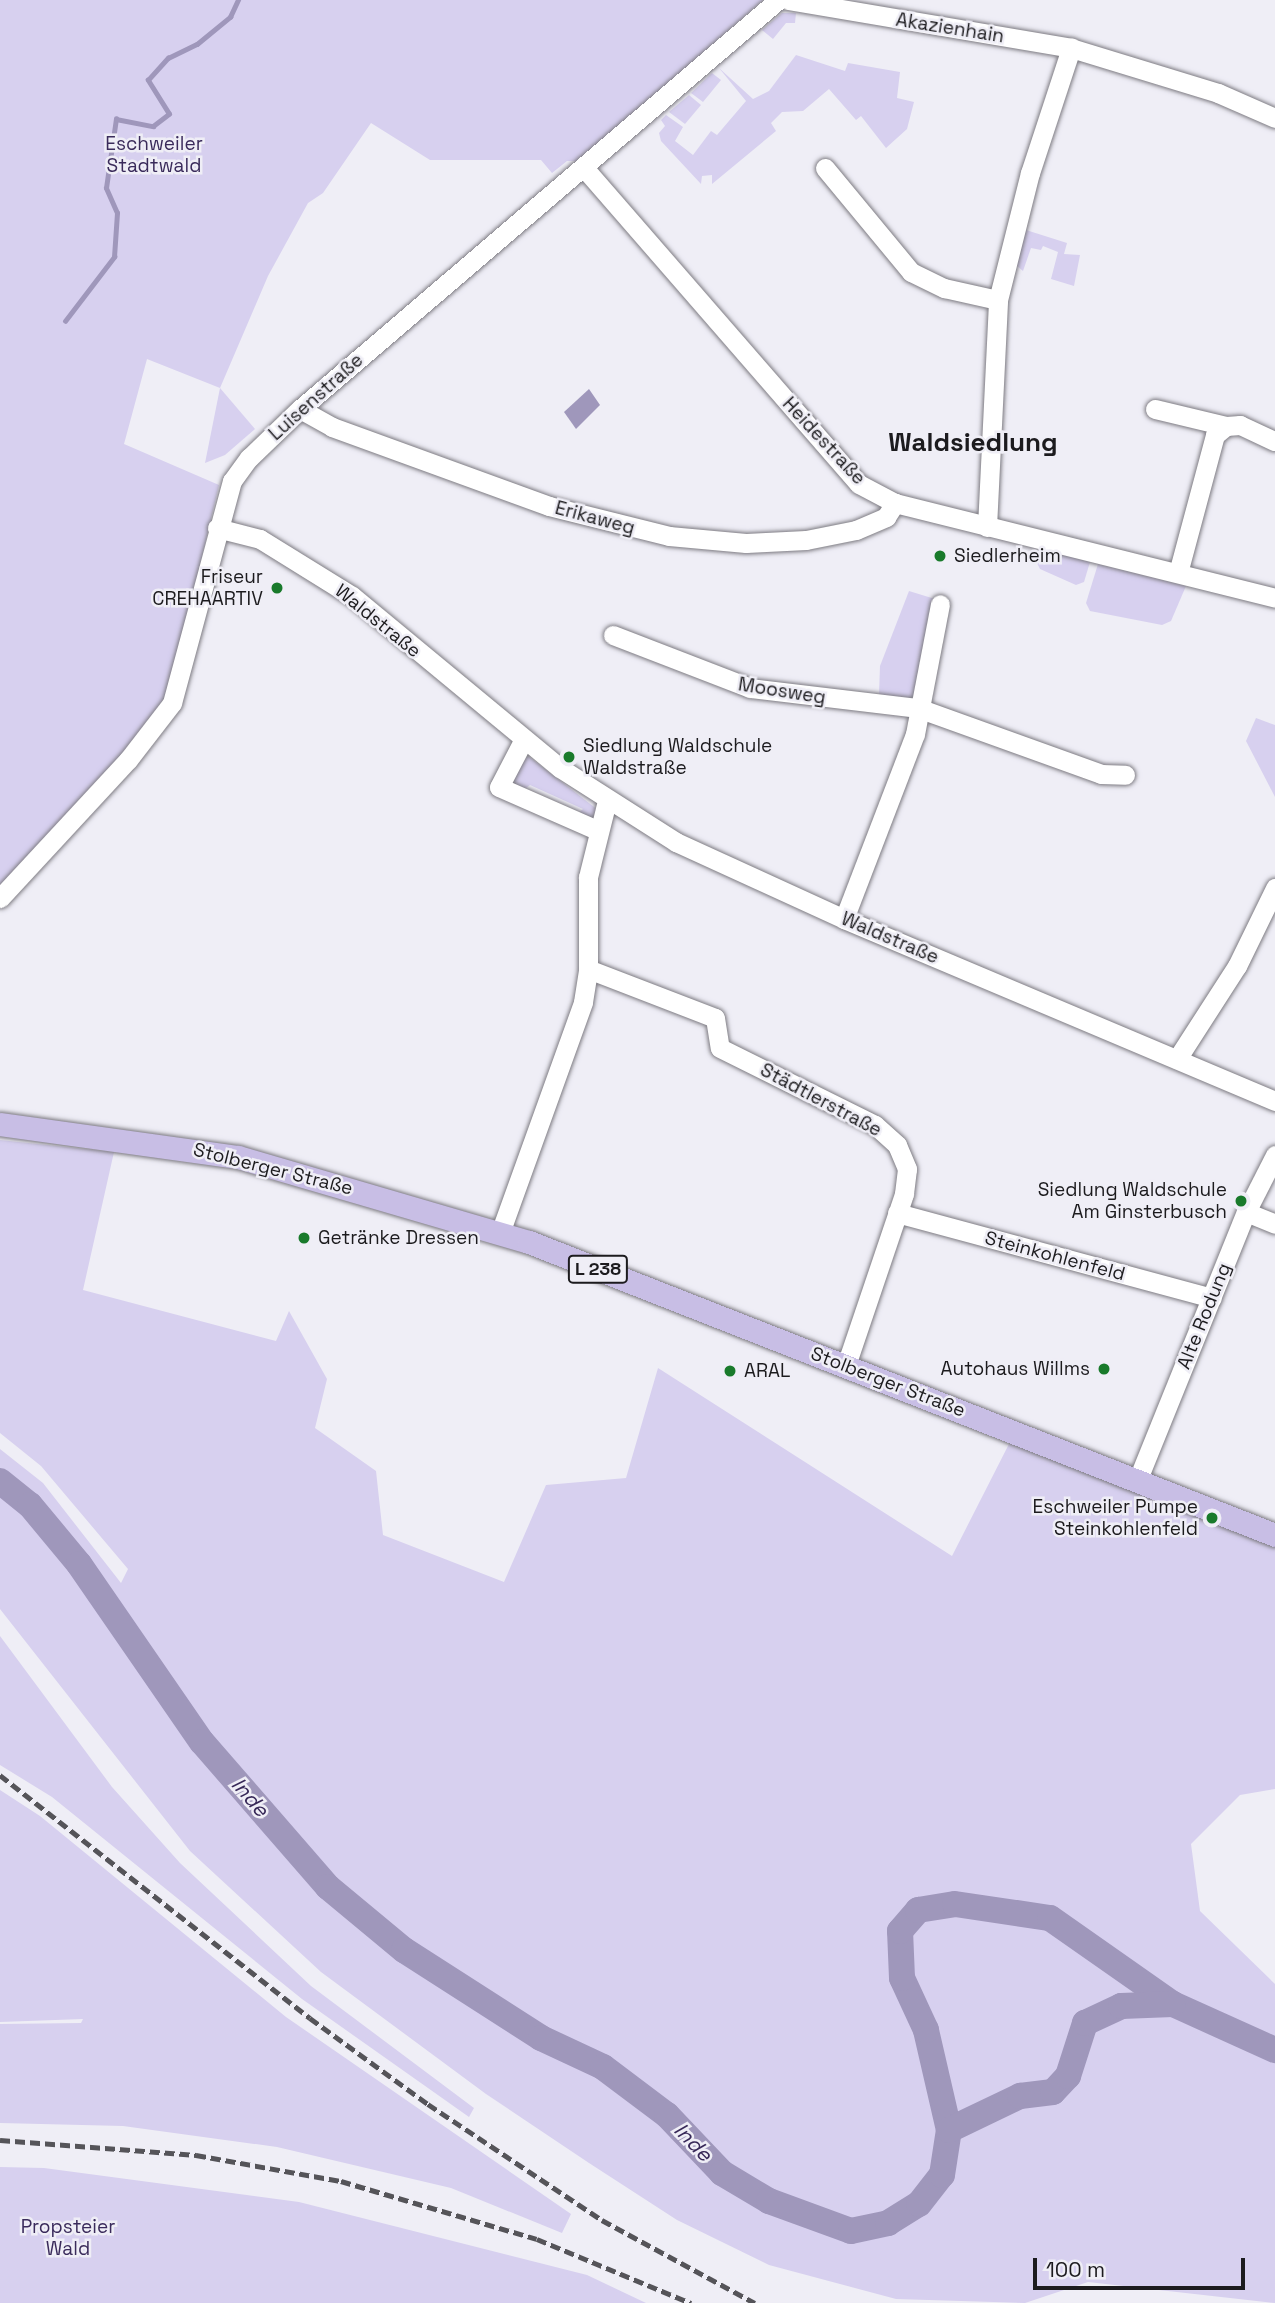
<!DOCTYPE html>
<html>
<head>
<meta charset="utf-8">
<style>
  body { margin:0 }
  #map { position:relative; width:1275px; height:2303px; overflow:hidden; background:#efeef6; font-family:"Space Grotesk",sans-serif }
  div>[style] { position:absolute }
  .green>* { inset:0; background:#d7d0ef }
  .water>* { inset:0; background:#9f97bb }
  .stream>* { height:4.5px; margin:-2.25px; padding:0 2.25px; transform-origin:2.25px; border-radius:2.25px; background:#9f97bb }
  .river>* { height:26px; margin:-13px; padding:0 13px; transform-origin:13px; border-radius:13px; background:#9f97bb }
  .roads { filter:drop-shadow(0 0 2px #7d7b82) drop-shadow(0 0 2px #7d7b82) }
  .minor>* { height:19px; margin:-9.5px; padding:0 9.5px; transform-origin:9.5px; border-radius:9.5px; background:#fff }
  .major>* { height:23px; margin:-11.5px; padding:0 11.5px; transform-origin:11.5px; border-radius:11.5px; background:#c8bee5 }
  .rail>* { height:4.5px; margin-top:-2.25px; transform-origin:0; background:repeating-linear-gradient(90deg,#555459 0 10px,transparent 0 15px) }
  .dots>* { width:19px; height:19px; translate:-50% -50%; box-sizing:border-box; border:4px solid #efeef6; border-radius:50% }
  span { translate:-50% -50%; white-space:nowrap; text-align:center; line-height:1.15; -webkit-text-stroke:5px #efeef6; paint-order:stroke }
  .shield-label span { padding:2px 5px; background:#efeef6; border:2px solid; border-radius:5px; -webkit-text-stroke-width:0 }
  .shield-label { font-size:18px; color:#1c1b1e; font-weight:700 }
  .street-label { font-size:19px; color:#1c1b1e }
  .park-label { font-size:19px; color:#3a2b5b }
  .poi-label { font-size:19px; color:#1c1b1e }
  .left { translate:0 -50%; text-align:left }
  .right { translate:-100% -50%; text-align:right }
  .water-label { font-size:21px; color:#372858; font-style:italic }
  .district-label { font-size:26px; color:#1c1b1e; font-weight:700 }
  .scale { position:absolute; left:1033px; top:2258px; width:212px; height:32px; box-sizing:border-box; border:4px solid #1c1b1e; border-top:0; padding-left:9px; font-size:21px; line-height:24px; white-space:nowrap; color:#1c1b1e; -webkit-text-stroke:5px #efeef6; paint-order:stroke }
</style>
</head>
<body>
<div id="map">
  <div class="green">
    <div style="clip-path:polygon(0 0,763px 0,579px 161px,567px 161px,552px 173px,541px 160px,430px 160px,371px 123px,323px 193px,308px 203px,268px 276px,220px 388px,147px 359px,124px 444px,219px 485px,168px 700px,87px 798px,0 889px)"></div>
    <div style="clip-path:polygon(782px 13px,796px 13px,795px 23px,786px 23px,773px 39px,762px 30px)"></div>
    <div style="clip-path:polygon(796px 55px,845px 71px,848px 63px,900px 72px,897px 98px,914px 102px,907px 129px,886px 148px,861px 116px,856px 120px,829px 89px,803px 111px,782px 112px,771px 123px,776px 131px,712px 184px,712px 175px,702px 176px,701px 184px,661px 141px,659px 133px,665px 126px,661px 120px,666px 115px,683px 127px,675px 141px,693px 155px,711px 131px,717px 135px,746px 101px,719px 68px,753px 99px,769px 91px)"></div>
    <div style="clip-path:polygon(712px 73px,721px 80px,703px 102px,691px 93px)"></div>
    <div style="clip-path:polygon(689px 95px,701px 105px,685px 124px,669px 112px)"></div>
    <div style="clip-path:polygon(1026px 230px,1067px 243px,1064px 254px,1080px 255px,1074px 286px,1051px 279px,1058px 252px,1043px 246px,1041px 250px,1031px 248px,1023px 271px,1016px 265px)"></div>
    <div style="clip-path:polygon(220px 388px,255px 429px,225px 455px,205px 463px)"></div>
    <div style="clip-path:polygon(1041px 547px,1090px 562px,1084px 582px,1076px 585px,1040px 569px,1037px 563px)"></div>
    <div style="clip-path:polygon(1098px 564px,1186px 586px,1171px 621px,1162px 625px,1090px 611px,1086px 603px)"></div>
    <div style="clip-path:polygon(909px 591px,935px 599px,915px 699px,879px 695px,880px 666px)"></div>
    <div style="clip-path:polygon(1256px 718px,1275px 725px,1275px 797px,1246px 741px)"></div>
    <div style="clip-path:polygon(528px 756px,598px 810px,594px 818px,574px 816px,583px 809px,530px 785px,520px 793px,512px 790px,510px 778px)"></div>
    <div style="clip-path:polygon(0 1140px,114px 1152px,83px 1290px,276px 1341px,289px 1311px,327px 1379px,315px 1428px,376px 1471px,383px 1535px,504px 1582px,546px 1485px,626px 1478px,658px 1368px,952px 1556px,1010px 1442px,1275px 1547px,1275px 1789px,1240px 1795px,1191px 1844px,1200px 1911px,1275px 1984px,1275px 2303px,1088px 2282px,1025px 2303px,896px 2299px,769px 2265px,677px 2220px,589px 2163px,486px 2094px,321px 1972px,190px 1851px,0 1609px,0 1449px,43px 1483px,121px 1583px,128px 1569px,41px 1466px,0 1433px)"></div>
    <div style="clip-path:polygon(0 1636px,112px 1787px,180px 1863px,311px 1986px,474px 2108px,469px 2117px,302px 1999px,52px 1797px,0 1765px)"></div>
    <div style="clip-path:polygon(0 1790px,40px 1816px,286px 2017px,571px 2214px,562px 2233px,451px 2188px,277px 2147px,123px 2126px,0 2123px,0 2024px,81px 2023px,83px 2019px,0 2022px)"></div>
    <div style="clip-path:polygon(0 2167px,44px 2168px,299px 2202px,587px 2275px,646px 2303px,0 2303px)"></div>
  </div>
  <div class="water">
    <div style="clip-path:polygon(589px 389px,600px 405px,576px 429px,564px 412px)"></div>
  </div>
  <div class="stream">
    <div style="left:65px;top:321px;width:81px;rotate:-52.6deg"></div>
    <div style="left:114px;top:257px;width:44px;rotate:-86.1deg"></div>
    <div style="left:117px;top:213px;width:27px;rotate:-114deg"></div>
    <div style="left:106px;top:188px;width:70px;rotate:-81.8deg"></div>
    <div style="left:116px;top:119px;width:38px;rotate:11deg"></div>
    <div style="left:153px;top:126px;width:20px;rotate:-37deg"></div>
    <div style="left:169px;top:114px;width:40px;rotate:-122deg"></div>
    <div style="left:148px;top:80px;width:30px;rotate:-48deg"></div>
    <div style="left:168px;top:58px;width:32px;rotate:-26deg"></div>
    <div style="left:197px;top:44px;width:43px;rotate:-39.3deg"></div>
    <div style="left:230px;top:17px;width:19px;rotate:-65deg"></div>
  </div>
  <div class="river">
    <div style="left:0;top:1481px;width:38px;rotate:39deg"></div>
    <div style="left:30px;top:1505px;width:77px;rotate:50.3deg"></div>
    <div style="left:79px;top:1564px;width:216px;rotate:55.4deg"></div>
    <div style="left:202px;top:1742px;width:192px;rotate:49deg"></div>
    <div style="left:328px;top:1887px;width:99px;rotate:39.7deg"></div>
    <div style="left:404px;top:1950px;width:163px;rotate:32.7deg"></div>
    <div style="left:541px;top:2038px;width:68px;rotate:25.1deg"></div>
    <div style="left:603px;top:2067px;width:80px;rotate:36.9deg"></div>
    <div style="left:667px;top:2115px;width:80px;rotate:46.5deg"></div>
    <div style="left:722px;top:2173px;width:55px;rotate:30.8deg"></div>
    <div style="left:769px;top:2201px;width:87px;rotate:20.1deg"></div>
    <div style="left:851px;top:2231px;width:38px;rotate:-12deg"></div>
    <div style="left:888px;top:2223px;width:36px;rotate:-32deg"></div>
    <div style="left:919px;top:2204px;width:37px;rotate:-52deg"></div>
    <div style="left:942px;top:2175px;width:46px;rotate:-81.2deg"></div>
    <div style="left:949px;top:2130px;width:103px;rotate:-103deg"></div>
    <div style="left:926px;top:2030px;width:57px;rotate:-114.8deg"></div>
    <div style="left:902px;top:1978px;width:47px;rotate:-92.4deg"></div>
    <div style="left:900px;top:1931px;width:28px;rotate:-49deg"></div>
    <div style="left:918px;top:1910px;width:37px;rotate:-9deg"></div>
    <div style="left:955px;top:1904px;width:96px;rotate:8.4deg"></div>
    <div style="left:1050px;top:1918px;width:150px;rotate:35deg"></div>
    <div style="left:1173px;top:2004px;width:112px;rotate:24.3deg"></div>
    <div style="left:949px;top:2130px;width:79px;rotate:-25.6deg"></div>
    <div style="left:1020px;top:2096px;width:33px;rotate:-7deg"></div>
    <div style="left:1053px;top:2092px;width:22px;rotate:-47deg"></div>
    <div style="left:1068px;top:2076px;width:56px;rotate:-72.2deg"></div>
    <div style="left:1085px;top:2023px;width:40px;rotate:-25deg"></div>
    <div style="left:1121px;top:2006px;width:52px;rotate:-2.2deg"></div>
  </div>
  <div class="roads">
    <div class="minor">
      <div style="left:788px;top:0;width:287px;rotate:9.6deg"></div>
      <div style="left:1071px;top:48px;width:154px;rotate:17deg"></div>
      <div style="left:1218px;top:93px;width:62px;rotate:23.7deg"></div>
      <div style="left:825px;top:168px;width:135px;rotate:50.4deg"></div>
      <div style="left:911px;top:272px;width:37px;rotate:26deg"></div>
      <div style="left:944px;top:288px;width:55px;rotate:12.5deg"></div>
      <div style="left:585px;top:169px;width:417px;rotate:49deg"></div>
      <div style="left:859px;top:484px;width:41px;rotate:27.8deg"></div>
      <div style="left:895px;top:503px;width:392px;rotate:14deg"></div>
      <div style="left:300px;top:409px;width:37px;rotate:29deg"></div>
      <div style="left:332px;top:427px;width:231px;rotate:20deg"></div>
      <div style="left:549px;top:506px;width:124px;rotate:14deg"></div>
      <div style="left:669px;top:536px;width:77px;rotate:5.2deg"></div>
      <div style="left:746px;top:543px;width:60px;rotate:-2.9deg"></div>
      <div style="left:806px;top:540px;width:51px;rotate:-11.3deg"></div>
      <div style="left:856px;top:530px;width:33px;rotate:-23deg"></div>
      <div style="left:886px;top:517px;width:17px;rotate:-57deg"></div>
      <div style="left:1155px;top:409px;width:73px;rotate:13.5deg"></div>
      <div style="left:987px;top:527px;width:227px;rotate:-87.2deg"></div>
      <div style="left:998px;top:300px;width:131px;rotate:-75.9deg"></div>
      <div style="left:1030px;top:173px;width:132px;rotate:-71.8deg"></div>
      <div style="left:217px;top:528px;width:44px;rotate:14.3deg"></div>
      <div style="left:260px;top:539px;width:108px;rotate:31.8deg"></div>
      <div style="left:352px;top:596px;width:270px;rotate:39.6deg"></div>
      <div style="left:560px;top:768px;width:138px;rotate:32.5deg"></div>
      <div style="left:676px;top:842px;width:185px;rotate:24.6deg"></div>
      <div style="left:844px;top:919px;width:468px;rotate:22.9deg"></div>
      <div style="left:1178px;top:573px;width:143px;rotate:-75deg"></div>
      <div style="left:1215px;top:435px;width:14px;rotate:-39deg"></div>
      <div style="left:1226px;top:426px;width:14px;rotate:-4deg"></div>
      <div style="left:1240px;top:425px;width:38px;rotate:25deg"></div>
      <div style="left:613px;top:635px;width:147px;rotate:21.1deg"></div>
      <div style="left:750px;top:688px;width:169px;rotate:6.8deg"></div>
      <div style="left:918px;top:708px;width:195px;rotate:19.8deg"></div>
      <div style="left:1101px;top:774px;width:24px;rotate:2deg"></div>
      <div style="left:524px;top:739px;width:54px;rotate:117.5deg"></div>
      <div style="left:499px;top:787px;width:107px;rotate:23.7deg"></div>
      <div style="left:0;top:898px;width:188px;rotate:-47.2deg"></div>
      <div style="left:128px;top:760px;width:72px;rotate:-52.3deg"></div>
      <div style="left:172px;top:703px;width:230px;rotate:-74.9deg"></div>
      <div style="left:232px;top:481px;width:29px;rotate:-54deg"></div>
      <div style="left:249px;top:458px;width:71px;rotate:-43.9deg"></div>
      <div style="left:300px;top:409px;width:629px;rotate:-40.55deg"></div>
      <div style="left:844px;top:919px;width:198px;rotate:-69deg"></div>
      <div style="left:915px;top:734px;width:132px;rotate:-79.1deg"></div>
      <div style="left:588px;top:969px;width:136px;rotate:21.1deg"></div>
      <div style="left:715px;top:1018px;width:30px;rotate:81deg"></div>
      <div style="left:720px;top:1048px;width:173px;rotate:26.4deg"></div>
      <div style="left:875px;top:1125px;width:30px;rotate:42deg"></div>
      <div style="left:897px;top:1145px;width:26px;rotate:67deg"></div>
      <div style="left:907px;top:1169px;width:25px;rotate:97deg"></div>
      <div style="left:904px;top:1194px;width:181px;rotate:108.7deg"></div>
      <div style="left:1177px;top:1059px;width:111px;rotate:-57.2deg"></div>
      <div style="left:1237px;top:966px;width:87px;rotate:-64deg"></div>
      <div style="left:1246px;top:1212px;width:31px;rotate:22deg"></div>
      <div style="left:897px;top:1213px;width:326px;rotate:15.1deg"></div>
      <div style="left:500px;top:1233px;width:245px;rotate:-70.2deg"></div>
      <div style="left:583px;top:1002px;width:33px;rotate:-81deg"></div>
      <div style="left:588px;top:969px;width:92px;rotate:-90deg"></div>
      <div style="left:588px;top:877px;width:78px;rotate:-76deg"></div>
      <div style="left:1138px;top:1479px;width:288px;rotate:-68deg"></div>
      <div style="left:1246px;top:1212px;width:64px;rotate:-63deg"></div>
    </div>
    <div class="major">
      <div style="left:0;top:1124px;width:240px;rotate:7.9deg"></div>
      <div style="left:238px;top:1157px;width:303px;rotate:16.3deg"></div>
      <div style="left:529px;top:1242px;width:801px;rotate:21.44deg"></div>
    </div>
  </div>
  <div class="rail">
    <div style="left:0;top:1775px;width:394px;rotate:38.1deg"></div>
    <div style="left:310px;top:2018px;width:146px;rotate:36.1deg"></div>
    <div style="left:428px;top:2104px;width:209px;rotate:33.7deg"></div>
    <div style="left:602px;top:2220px;width:174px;rotate:28.5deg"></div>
    <div style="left:0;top:2140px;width:197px;rotate:4.4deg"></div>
    <div style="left:196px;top:2155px;width:147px;rotate:10.2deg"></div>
    <div style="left:341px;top:2181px;width:204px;rotate:16.5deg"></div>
    <div style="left:537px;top:2239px;width:167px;rotate:22.6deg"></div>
  </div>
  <div class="dots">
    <div style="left:940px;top:556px;background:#197a2b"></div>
    <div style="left:277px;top:588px;background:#197a2b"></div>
    <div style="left:569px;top:757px;background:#197a2b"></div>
    <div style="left:1241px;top:1201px;background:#197a2b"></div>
    <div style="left:304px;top:1238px;background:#197a2b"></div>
    <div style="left:1104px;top:1369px;background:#197a2b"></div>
    <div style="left:730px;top:1371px;background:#197a2b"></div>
    <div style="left:1212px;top:1518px;background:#197a2b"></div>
  </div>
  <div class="shield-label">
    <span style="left:598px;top:1269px">L 238</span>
  </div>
  <div class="street-label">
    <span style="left:950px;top:28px;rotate:9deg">Akazienhain</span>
    <span style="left:316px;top:397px;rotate:-42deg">Luisenstraße</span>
    <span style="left:824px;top:441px;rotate:47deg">Heidestraße</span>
    <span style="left:595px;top:518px;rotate:15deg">Erikaweg</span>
    <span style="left:378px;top:621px;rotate:39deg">Waldstraße</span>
    <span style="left:782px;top:691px;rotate:9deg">Moosweg</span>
    <span style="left:890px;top:938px;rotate:23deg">Waldstraße</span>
    <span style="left:821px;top:1100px;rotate:28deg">Städtlerstraße</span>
    <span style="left:273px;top:1169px;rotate:14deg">Stolberger Straße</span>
    <span style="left:1055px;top:1256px;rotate:15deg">Steinkohlenfeld</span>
    <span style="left:1204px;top:1316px;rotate:-68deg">Alte Rodung</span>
    <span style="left:888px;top:1382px;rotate:21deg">Stolberger Straße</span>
  </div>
  <div class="park-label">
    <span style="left:154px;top:155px">Eschweiler<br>Stadtwald</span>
    <span style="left:68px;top:2238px">Propsteier<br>Wald</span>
  </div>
  <div class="poi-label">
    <span class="left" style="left:954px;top:556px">Siedlerheim</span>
    <span class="right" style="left:263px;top:588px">Friseur<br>CREHAARTIV</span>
    <span class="left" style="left:583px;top:757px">Siedlung Waldschule<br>Waldstraße</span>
    <span class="right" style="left:1227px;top:1201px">Siedlung Waldschule<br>Am Ginsterbusch</span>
    <span class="left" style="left:318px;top:1238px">Getränke Dressen</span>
    <span class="right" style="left:1090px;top:1369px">Autohaus Willms</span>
    <span class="left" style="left:744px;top:1371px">ARAL</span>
    <span class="right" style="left:1198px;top:1518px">Eschweiler Pumpe<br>Steinkohlenfeld</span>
  </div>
  <div class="water-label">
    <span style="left:250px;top:1797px;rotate:49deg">Inde</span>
    <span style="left:693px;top:2142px;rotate:46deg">Inde</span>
  </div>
  <div class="district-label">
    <span style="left:973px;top:443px">Waldsiedlung</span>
  </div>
  <div class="scale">100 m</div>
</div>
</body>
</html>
